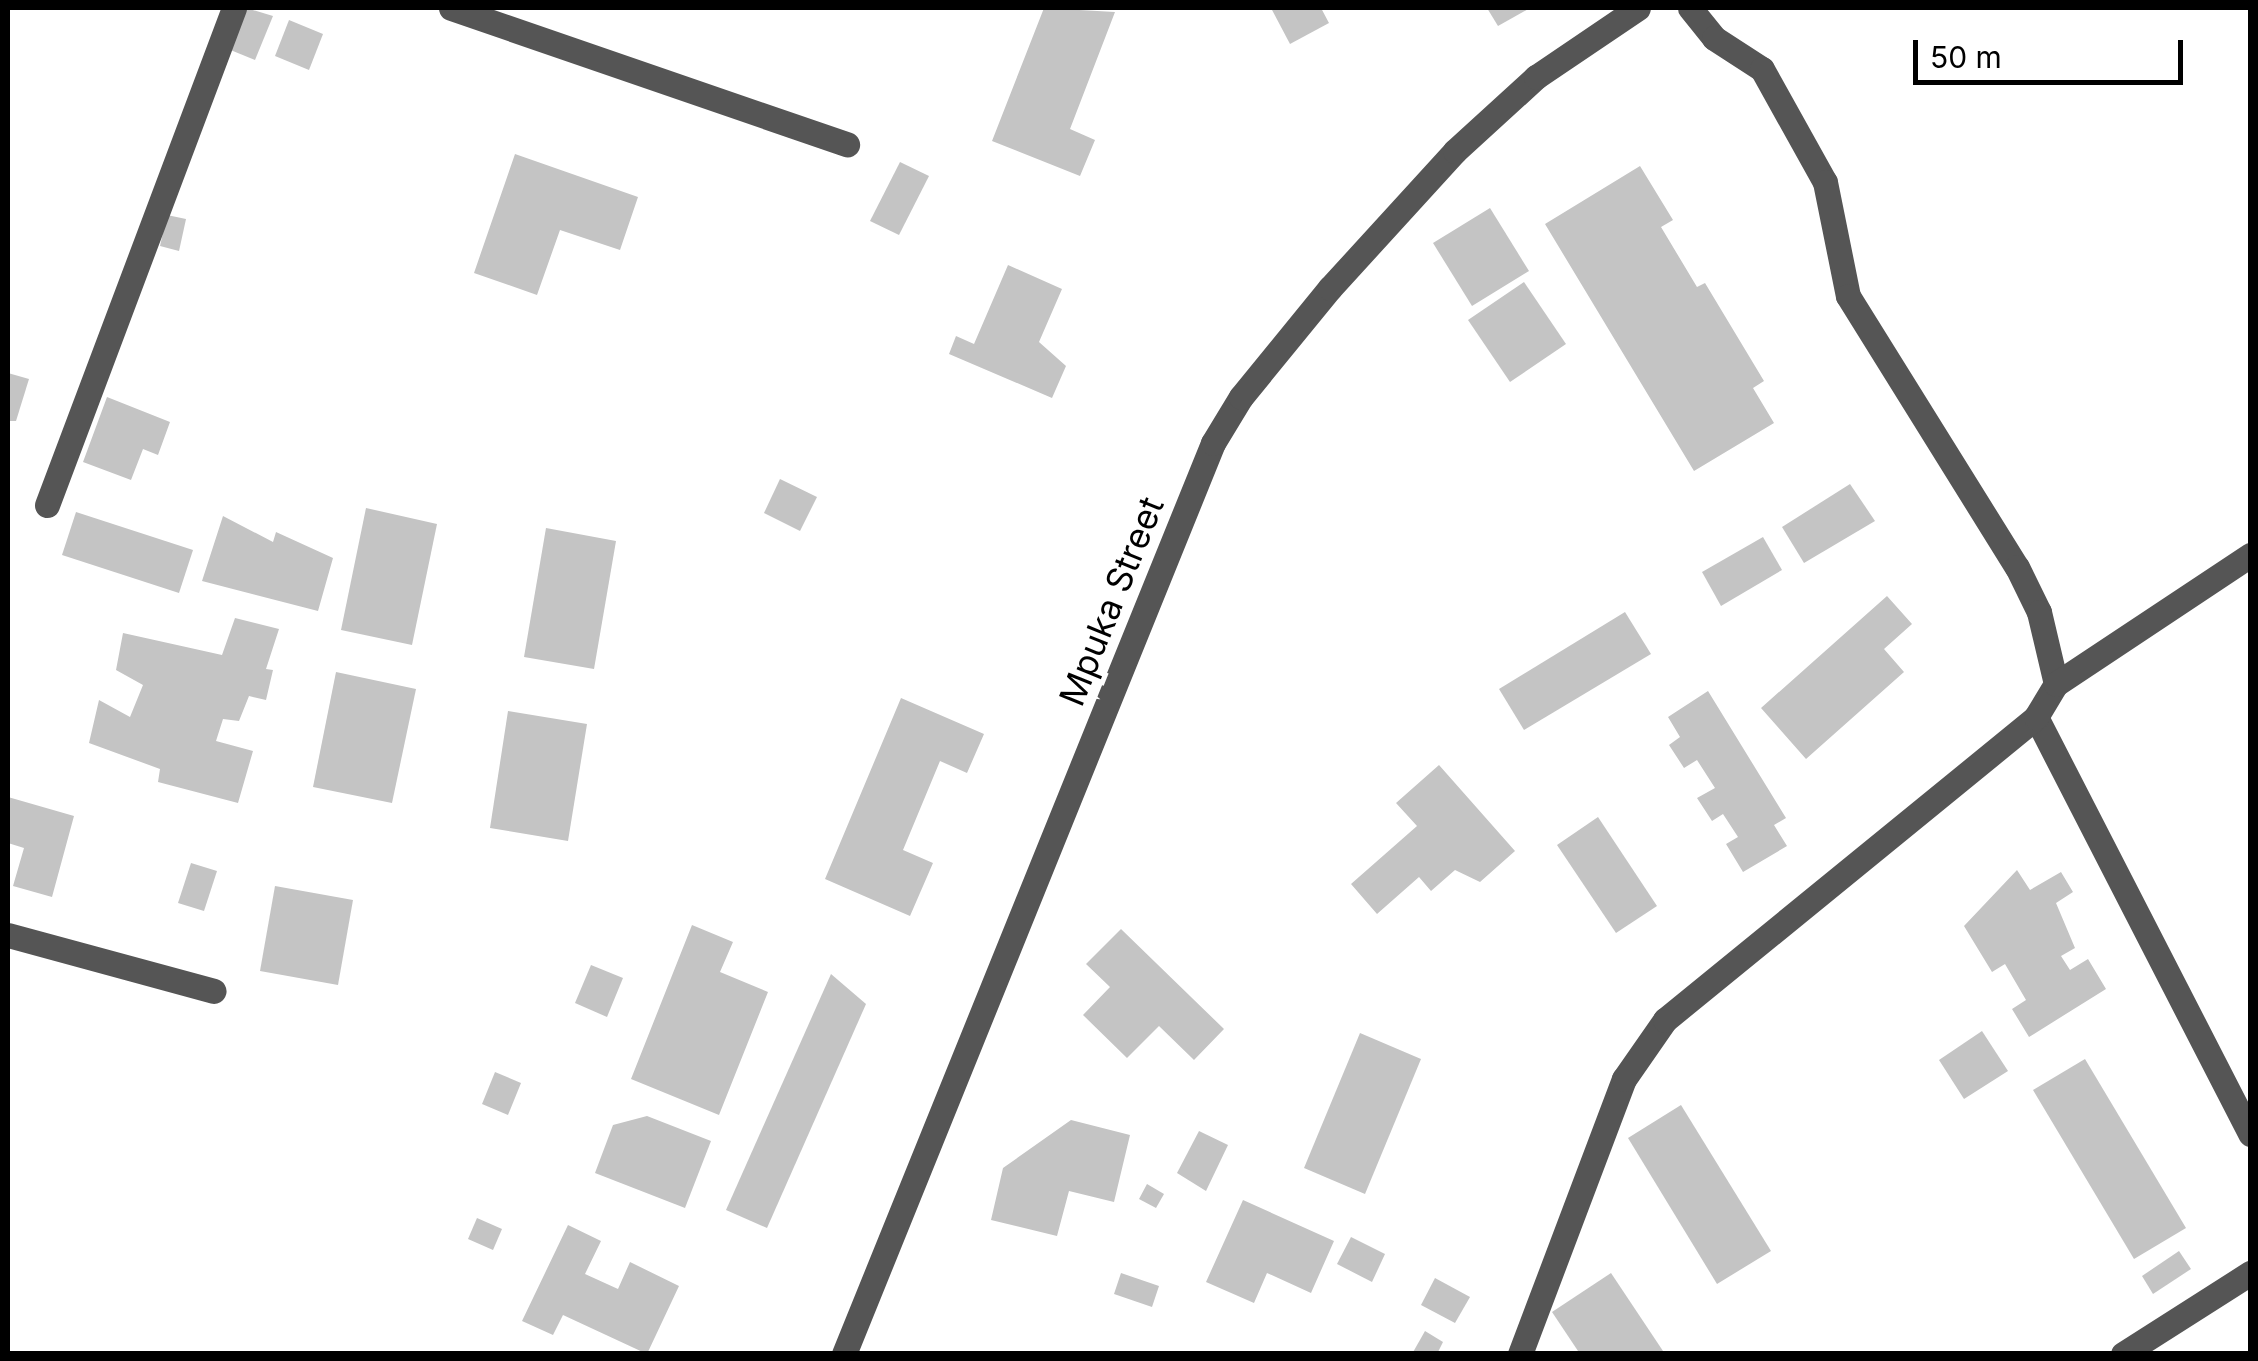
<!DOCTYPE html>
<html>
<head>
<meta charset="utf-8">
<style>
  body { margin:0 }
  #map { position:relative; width:2258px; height:1361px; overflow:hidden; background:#fff; font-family:Inter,sans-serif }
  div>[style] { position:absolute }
  .building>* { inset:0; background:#c4c4c4 }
  .minor>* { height:25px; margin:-12.5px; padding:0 12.5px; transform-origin:12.5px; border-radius:12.5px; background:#555 }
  span { translate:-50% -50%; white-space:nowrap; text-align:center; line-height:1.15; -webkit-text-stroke:10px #fff; paint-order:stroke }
  .street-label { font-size:35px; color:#000 }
  .frame { position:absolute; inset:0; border:10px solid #000; pointer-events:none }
  .scale { position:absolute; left:1913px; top:40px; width:270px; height:45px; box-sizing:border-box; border:5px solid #000; border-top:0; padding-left:12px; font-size:30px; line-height:35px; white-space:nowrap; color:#000; -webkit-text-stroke:8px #fff; paint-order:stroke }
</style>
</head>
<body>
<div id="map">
  <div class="building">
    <div style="clip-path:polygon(246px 8px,273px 16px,255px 60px,228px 49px)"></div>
    <div style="clip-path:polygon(1044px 8px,1115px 12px,1070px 129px,1095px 140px,1080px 176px,992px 141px)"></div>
    <div style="clip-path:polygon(1271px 8px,1321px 8px,1329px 23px,1290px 44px)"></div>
    <div style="clip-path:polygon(1487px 8px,1530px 8px,1498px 26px)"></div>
    <div style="clip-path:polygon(289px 20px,323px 34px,309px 70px,275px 56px)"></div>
    <div style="clip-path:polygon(515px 154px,638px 197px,620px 250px,560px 230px,537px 295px,474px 273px)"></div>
    <div style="clip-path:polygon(900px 162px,929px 176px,899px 235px,870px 221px)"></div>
    <div style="clip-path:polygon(1640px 166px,1673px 220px,1661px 227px,1697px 287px,1705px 283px,1764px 381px,1753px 388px,1774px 423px,1694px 471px,1545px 224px)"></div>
    <div style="clip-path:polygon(1490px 208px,1529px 271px,1472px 306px,1433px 243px)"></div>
    <div style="clip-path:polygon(167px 215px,186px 219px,179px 251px,160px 246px)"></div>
    <div style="clip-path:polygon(1008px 265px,1062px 289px,1039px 342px,1066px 366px,1052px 398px,949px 354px,956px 336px,974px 344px)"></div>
    <div style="clip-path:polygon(1524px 282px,1566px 344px,1510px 382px,1468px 320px)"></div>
    <div style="clip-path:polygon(8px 373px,29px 379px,16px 421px,8px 421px)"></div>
    <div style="clip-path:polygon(107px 397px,170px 422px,158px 455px,143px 449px,131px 480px,83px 462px)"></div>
    <div style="clip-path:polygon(780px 479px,817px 497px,800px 531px,764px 513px)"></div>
    <div style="clip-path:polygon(1850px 484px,1875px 521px,1804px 563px,1782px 527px)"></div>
    <div style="clip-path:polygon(366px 508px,437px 524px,412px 645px,341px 630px)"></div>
    <div style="clip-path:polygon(76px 512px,193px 550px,179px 593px,62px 555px)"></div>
    <div style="clip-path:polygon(223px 516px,273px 542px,276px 532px,333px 558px,318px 611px,202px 581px)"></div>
    <div style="clip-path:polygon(546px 528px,616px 541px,594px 669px,524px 657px)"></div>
    <div style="clip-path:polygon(1763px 537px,1782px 570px,1721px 606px,1702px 572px)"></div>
    <div style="clip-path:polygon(1887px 596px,1912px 624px,1884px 649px,1904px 672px,1806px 759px,1761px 708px)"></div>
    <div style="clip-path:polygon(1625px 612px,1651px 654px,1524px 730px,1499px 689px)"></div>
    <div style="clip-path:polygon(235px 618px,279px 629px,266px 669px,273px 670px,266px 700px,249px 696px,239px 721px,223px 719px,216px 741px,253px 751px,238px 803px,158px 782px,160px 769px,89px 743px,99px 700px,130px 717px,143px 685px,116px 670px,123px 633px,222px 655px)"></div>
    <div style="clip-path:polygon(336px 672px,416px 689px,392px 803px,313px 787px)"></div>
    <div style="clip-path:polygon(1708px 691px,1786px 818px,1774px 825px,1787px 846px,1743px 872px,1726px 844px,1738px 837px,1723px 814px,1712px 821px,1697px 798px,1715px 788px,1697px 760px,1684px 768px,1669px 745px,1680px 737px,1668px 717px)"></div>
    <div style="clip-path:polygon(901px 698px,984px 734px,967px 773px,940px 761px,903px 850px,933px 863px,910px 916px,825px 879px)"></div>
    <div style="clip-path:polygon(508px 711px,587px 724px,568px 841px,490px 828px)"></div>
    <div style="clip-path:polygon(1439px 765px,1515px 851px,1480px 882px,1455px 870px,1431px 891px,1419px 877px,1377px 914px,1351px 884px,1417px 826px,1396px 803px)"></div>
    <div style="clip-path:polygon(8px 797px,74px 816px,52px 897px,13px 886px,24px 848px,8px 843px)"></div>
    <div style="clip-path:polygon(1598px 817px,1657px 906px,1616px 933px,1557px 845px)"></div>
    <div style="clip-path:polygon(191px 863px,217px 871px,204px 911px,178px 903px)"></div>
    <div style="clip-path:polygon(2017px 870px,2030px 890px,2061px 872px,2073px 892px,2056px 903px,2075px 948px,2061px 956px,2070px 970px,2088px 959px,2106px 989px,2029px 1037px,2012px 1009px,2026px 1000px,2005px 964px,1992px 972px,1964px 926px)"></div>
    <div style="clip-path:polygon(275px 886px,353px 900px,338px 985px,260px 971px)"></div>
    <div style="clip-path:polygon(692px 925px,733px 942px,720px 972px,768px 992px,719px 1115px,631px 1079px)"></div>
    <div style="clip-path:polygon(1121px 929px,1224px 1029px,1194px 1060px,1159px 1026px,1127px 1058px,1083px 1015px,1110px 987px,1086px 964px)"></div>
    <div style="clip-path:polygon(591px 965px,623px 978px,607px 1017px,575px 1003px)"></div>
    <div style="clip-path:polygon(831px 974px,866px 1004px,767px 1228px,726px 1210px)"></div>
    <div style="clip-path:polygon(1982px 1031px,2008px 1071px,1964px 1099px,1939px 1060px)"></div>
    <div style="clip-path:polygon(1360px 1033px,1421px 1059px,1365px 1194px,1304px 1168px)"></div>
    <div style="clip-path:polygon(2085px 1059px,2186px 1228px,2134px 1259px,2033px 1090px)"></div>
    <div style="clip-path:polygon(495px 1072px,521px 1083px,508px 1115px,482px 1104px)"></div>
    <div style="clip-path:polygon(1681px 1105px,1771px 1251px,1717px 1284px,1628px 1138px)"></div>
    <div style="clip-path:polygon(647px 1116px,711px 1141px,685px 1208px,595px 1173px,613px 1125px)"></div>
    <div style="clip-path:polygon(1071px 1120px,1130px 1135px,1114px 1202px,1069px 1191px,1057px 1236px,991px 1220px,1003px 1168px)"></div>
    <div style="clip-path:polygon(1199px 1131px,1228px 1145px,1206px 1191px,1177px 1173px)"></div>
    <div style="clip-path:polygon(1147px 1184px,1164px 1194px,1156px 1208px,1139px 1199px)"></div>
    <div style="clip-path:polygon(1243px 1200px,1334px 1241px,1311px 1293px,1267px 1273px,1254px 1303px,1206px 1282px)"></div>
    <div style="clip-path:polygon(477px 1218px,502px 1229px,493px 1250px,468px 1239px)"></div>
    <div style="clip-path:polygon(568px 1225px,601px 1241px,585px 1274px,618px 1289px,630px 1262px,679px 1286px,647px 1354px,563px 1315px,553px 1335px,522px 1321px)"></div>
    <div style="clip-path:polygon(1351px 1237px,1385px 1254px,1372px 1282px,1337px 1264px)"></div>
    <div style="clip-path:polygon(2179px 1251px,2191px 1269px,2153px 1294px,2142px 1276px)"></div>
    <div style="clip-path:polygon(1121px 1273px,1159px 1286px,1152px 1307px,1114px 1294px)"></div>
    <div style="clip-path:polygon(1611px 1273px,1665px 1354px,1580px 1354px,1552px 1312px)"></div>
    <div style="clip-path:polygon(1435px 1278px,1470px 1297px,1455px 1323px,1421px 1305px)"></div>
    <div style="clip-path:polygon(1425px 1331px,1443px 1342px,1437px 1354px,1412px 1354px)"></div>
  </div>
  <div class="minor">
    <div style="left:451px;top:8px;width:419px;rotate:19deg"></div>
    <div style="left:1690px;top:8px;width:38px;rotate:51deg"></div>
    <div style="left:1714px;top:38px;width:57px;rotate:32.9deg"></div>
    <div style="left:1762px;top:69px;width:129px;rotate:60.9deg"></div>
    <div style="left:1825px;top:182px;width:116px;rotate:78.6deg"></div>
    <div style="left:1848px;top:296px;width:319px;rotate:58.1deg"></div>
    <div style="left:2017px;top:567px;width:50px;rotate:63.9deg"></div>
    <div style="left:2039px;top:612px;width:74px;rotate:76.7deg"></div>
    <div style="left:47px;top:505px;width:531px;rotate:-69.38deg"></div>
    <div style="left:2036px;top:717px;width:469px;rotate:62.8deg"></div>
    <div style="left:8px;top:935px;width:213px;rotate:15.2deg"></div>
    <div style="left:844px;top:1354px;width:983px;rotate:-67.95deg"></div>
    <div style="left:1213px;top:443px;width:54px;rotate:-58.7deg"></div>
    <div style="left:1241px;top:397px;width:141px;rotate:-50.8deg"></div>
    <div style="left:1330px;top:288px;width:185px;rotate:-47.6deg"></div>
    <div style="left:1455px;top:151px;width:110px;rotate:-42.4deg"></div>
    <div style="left:1536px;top:77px;width:123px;rotate:-34.1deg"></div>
    <div style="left:1520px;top:1354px;width:294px;rotate:-69.3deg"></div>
    <div style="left:1624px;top:1079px;width:72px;rotate:-55.2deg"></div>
    <div style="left:1665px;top:1020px;width:479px;rotate:-39.2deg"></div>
    <div style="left:2036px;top:717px;width:39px;rotate:-59deg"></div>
    <div style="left:2056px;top:684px;width:233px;rotate:-33.6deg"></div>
    <div style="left:2123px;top:1354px;width:151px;rotate:-32.5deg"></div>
  </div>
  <div class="street-label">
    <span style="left:1111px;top:601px;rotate:-68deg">Mpuka Street</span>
  </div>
  <div class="frame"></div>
  <div class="scale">50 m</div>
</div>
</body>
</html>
